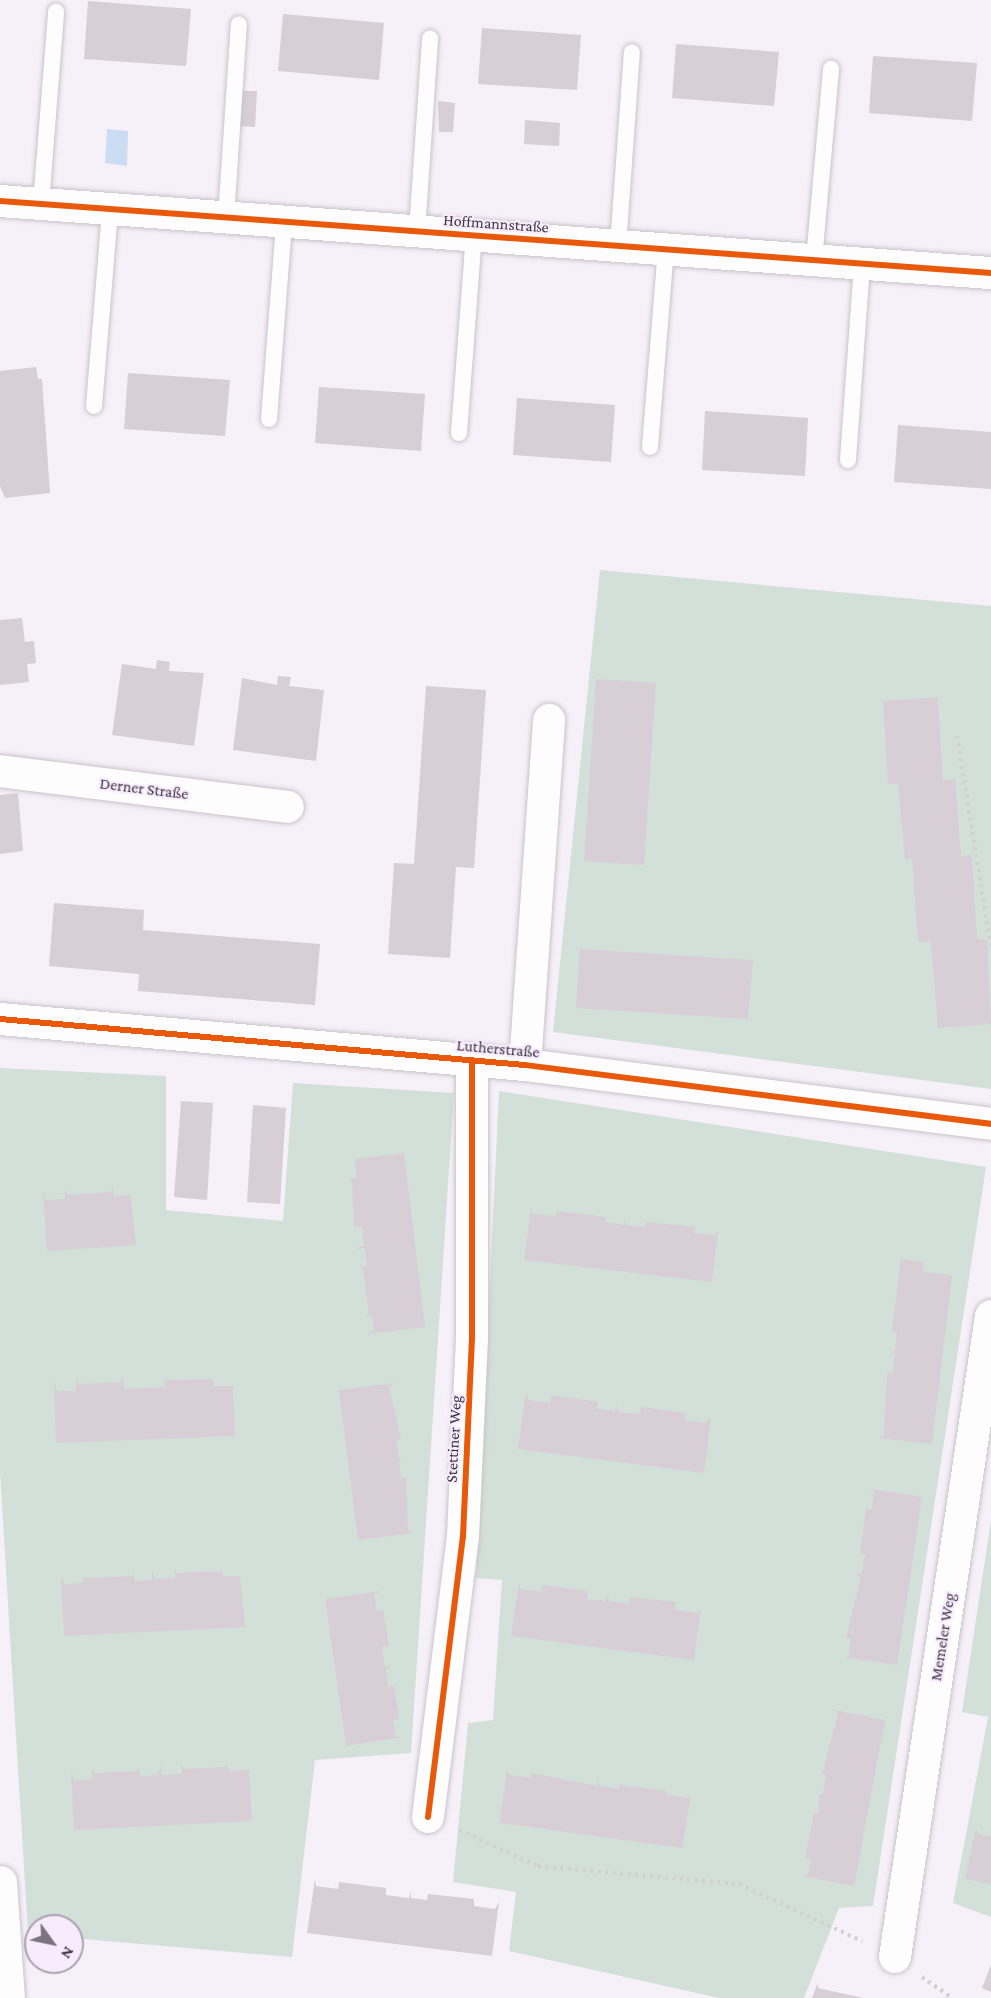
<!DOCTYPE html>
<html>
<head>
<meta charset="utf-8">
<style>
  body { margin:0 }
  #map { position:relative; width:991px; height:1998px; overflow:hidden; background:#f6f0f8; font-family:"Crimson Pro",serif }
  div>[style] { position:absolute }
  .green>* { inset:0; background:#d3e0d9 }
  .water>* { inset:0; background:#cbddf3 }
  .building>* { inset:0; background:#d7ced6 }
  .path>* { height:4px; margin-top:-2px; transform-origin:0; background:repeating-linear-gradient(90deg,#d2d0d3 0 3px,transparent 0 7.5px) }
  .roads { filter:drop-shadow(0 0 2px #c9c3cb) drop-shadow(0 0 2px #c9c3cb) }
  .service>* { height:16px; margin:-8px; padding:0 8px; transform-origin:8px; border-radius:8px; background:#fefdfe }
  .minor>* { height:32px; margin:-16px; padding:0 16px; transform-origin:16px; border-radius:16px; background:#fefdfe }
  .tertiary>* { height:33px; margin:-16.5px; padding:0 16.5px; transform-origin:16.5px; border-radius:16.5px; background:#fefdfe }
  .cycleway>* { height:6px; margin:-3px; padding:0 3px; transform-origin:3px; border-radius:3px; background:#e8590c }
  span { translate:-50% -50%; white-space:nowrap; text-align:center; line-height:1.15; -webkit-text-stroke:4.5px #f8ecfc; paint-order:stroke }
  .street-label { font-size:16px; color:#3a333e }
  .north { position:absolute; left:24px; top:1914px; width:60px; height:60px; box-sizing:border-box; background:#f8ecfc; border:2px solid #aca2b0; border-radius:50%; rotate:123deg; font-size:16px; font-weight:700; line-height:24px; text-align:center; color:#3a333e }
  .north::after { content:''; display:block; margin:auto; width:21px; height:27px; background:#7c757f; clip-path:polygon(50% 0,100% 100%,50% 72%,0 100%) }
</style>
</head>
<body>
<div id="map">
  <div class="green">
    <div style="clip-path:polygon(600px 570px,991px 606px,991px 1089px,553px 1032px)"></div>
    <div style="clip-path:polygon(0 1068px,166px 1076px,166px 1210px,283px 1221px,293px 1083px,454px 1093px,411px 1753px,315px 1760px,292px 1957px,72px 1938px,72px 1926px,36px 1926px,36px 1935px,28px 1934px,0 1471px)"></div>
    <div style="clip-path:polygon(499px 1091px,986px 1167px,873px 1906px,839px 1908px,804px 1998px,719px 1998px,509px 1951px,516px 1892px,453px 1882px,468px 1723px,493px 1720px,502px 1580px,476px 1578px)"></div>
    <div style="clip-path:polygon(991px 1520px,991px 1917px,953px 1903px,988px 1717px,962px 1712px)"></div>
  </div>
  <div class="water">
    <div style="clip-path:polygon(107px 129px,128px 131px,127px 166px,105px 163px)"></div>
  </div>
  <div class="building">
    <div style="clip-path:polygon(88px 1px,191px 9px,186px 66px,84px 59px)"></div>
    <div style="clip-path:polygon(283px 14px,384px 23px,379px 80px,278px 71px)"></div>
    <div style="clip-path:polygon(482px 28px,581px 35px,577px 90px,478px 84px)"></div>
    <div style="clip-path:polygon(676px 44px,779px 52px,774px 106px,672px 98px)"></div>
    <div style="clip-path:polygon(873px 56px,977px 63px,972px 121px,869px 113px)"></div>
    <div style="clip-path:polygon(240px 91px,257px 91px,255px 127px,239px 126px)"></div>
    <div style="clip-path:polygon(438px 101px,455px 103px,453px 132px,439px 132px)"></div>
    <div style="clip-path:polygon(525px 120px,560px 123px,559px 146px,524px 144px)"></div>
    <div style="clip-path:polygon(36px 367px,38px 379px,42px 379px,50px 493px,5px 498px,0 486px,0 371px)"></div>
    <div style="clip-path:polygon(128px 373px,230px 380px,225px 436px,124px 429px)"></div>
    <div style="clip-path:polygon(319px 387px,425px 394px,421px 451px,315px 443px)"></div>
    <div style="clip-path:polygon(517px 398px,615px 405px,611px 462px,513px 455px)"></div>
    <div style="clip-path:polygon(705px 411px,808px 418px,805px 476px,702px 470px)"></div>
    <div style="clip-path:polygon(898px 425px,991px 432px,991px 489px,894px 482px)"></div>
    <div style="clip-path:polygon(22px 618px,25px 642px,34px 641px,36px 663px,27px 664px,29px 682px,0 685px,0 620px)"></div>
    <div style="clip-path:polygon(157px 660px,170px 662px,169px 671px,204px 673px,194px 746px,112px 735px,122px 664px,156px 669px)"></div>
    <div style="clip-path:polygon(278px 676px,291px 677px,289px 686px,324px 690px,316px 761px,233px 750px,242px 678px,277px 685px)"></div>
    <div style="clip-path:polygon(596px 679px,656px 683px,644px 865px,584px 861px)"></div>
    <div style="clip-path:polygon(426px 686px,486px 690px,474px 868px,456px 867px,450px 958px,388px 954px,394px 863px,414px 864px)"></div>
    <div style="clip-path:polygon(938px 697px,943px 780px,955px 779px,961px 856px,972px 855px,977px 939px,987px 939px,991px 1024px,938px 1028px,931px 941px,918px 942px,912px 859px,905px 859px,898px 783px,888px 784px,883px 701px)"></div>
    <div style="clip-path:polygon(18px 793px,23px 851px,0 854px,0 795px)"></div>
    <div style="clip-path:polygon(54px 903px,144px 910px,143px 930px,320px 944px,315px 1005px,138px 991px,139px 974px,49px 966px)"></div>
    <div style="clip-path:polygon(580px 949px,753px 960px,748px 1019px,576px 1008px)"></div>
    <div style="clip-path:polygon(181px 1101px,213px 1103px,207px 1200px,174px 1197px)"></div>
    <div style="clip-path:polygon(253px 1105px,286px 1108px,280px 1204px,247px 1202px)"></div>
    <div style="clip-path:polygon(404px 1153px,425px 1327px,367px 1334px,374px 1330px,372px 1316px,365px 1316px,369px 1314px,363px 1269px,359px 1267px,367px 1266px,365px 1248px,356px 1249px,364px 1245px,362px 1226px,354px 1227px,352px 1181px,348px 1179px,357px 1178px,355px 1159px)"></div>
    <div style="clip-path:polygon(129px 1185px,136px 1245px,47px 1251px,43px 1190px,46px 1200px,65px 1199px,64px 1189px,67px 1195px,111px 1192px,113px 1186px,114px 1196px,130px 1195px)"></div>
    <div style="clip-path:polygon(531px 1208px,532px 1214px,556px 1216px,557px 1211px,605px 1217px,605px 1222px,624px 1225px,624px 1219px,626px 1225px,645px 1227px,646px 1222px,695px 1227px,694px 1233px,715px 1235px,718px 1230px,712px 1282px,524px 1260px)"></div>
    <div style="clip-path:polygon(901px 1259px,924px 1262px,922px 1272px,952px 1275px,932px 1444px,879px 1438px,884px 1435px,887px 1373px,893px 1373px,895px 1354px,890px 1352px,895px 1351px,897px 1332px,892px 1331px)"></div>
    <div style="clip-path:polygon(212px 1373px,214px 1386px,233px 1386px,235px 1436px,56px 1443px,54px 1379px,57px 1391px,76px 1391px,76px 1378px,79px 1384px,121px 1382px,123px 1376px,124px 1389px,144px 1388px,165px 1387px,165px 1375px,167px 1380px,212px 1379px)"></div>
    <div style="clip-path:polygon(394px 1383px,389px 1387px,401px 1440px,396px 1440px,399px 1458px,403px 1458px,399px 1461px,401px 1478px,406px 1477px,408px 1530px,413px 1533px,358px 1540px,339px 1390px)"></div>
    <div style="clip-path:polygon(526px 1392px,528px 1400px,550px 1403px,551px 1395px,598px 1402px,597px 1409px,615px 1411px,616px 1404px,619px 1412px,640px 1414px,641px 1407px,686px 1413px,685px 1420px,706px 1423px,711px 1416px,704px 1473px,518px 1449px)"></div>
    <div style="clip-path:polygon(870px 1489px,922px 1497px,897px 1665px,844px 1657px,849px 1655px,851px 1639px,846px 1638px,861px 1576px,856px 1575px,862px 1572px,865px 1555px,860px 1554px,866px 1509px,872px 1509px,874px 1492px)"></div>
    <div style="clip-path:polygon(239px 1566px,245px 1627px,64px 1636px,61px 1575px,65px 1584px,83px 1583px,84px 1574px,84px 1578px,132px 1576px,134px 1571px,134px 1581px,152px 1580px,152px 1570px,155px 1579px,175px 1578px,175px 1569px,177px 1573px,221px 1571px,220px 1567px,223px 1576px,240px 1576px)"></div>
    <div style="clip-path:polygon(519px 1582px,520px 1589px,541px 1592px,542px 1585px,588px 1591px,587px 1599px,605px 1601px,608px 1594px,609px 1601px,629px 1604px,630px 1597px,676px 1602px,675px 1610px,698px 1613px,701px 1606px,694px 1660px,511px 1636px)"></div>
    <div style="clip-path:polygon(381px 1591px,374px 1594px,377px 1611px,383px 1610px,389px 1646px,382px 1647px,385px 1667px,392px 1666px,386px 1670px,388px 1687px,394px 1686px,399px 1719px,393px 1720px,395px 1736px,402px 1737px,346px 1746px,325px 1599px)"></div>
    <div style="clip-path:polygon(834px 1710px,885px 1720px,854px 1886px,803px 1876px,808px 1874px,811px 1859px,805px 1858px,814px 1813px,819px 1814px,819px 1795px,823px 1794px,826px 1775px,822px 1774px,838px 1714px)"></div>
    <div style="clip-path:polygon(226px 1761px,229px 1771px,249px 1770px,252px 1821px,74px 1830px,71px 1770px,74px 1780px,92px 1779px,92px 1769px,95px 1773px,137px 1771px,139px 1766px,140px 1776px,158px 1775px,161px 1765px,162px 1775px,182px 1774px,181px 1764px,184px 1769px,226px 1767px)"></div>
    <div style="clip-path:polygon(507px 1769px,510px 1775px,531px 1778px,532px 1773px,597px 1786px,597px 1781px,600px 1786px,619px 1789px,620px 1785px,667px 1791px,667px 1795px,688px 1798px,691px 1794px,682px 1848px,500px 1823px)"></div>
    <div style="clip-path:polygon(976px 1828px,978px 1834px,991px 1836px,991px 1884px,965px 1879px)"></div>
    <div style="clip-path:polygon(315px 1879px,316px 1886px,338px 1889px,339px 1882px,386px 1888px,386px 1895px,409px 1898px,411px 1891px,411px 1898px,427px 1900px,428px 1894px,474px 1899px,474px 1906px,495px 1909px,499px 1902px,492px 1956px,307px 1933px)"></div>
    <div style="clip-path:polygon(991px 1965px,991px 1992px,982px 1988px)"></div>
    <div style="clip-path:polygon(818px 1982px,818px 1988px,863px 1998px,812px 1998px)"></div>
  </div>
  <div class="path">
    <div style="left:957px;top:736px;width:216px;rotate:80.9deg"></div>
    <div style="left:459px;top:1830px;width:87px;rotate:24.5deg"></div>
    <div style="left:538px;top:1866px;width:202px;rotate:5.1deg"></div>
    <div style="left:739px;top:1884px;width:136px;rotate:24.9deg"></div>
    <div style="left:922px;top:1977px;width:37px;rotate:35deg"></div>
  </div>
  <div class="roads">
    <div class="service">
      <div style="left:41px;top:204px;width:193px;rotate:-85.5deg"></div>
      <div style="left:226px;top:218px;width:194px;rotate:-86.2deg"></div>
      <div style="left:417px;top:231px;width:193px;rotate:-86.1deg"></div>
      <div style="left:618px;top:246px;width:194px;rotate:-85.9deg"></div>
      <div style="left:814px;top:260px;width:192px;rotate:-84.9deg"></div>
      <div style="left:94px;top:406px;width:197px;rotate:-85.3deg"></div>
      <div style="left:269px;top:419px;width:198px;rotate:-85.6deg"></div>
      <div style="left:459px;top:433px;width:199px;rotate:-85.7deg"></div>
      <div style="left:650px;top:447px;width:199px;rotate:-85.4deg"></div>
      <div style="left:848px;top:460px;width:197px;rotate:-85.9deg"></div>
    </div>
    <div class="minor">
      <div style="left:0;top:201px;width:994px;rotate:4.16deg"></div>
      <div style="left:0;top:771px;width:290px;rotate:7.1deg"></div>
      <div style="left:0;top:1019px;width:527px;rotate:5.01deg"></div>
      <div style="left:525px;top:1065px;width:470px;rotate:7.2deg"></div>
      <div style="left:525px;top:1065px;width:346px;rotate:-86deg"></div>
      <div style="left:428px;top:1817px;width:283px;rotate:-82.9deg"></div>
      <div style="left:463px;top:1536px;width:198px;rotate:-87.4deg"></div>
      <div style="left:472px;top:1338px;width:278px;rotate:-90deg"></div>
      <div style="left:895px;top:1957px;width:648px;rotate:-81.48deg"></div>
    </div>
    <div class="tertiary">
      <div style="left:0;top:1882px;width:116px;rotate:86.1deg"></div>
    </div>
  </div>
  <div class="cycleway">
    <div style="left:0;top:201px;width:994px;rotate:4.16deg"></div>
    <div style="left:0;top:1019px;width:527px;rotate:5.01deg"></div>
    <div style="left:525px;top:1065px;width:470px;rotate:7.2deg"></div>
    <div style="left:428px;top:1817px;width:283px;rotate:-82.9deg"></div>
    <div style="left:463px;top:1536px;width:198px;rotate:-87.4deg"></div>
    <div style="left:472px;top:1338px;width:278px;rotate:-90deg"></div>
  </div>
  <div class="street-label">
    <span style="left:496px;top:224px;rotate:4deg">Hoffmannstraße</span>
    <span style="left:144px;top:789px;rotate:7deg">Derner Straße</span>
    <span style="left:498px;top:1049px;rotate:5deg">Lutherstraße</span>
    <span style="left:454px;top:1439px;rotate:-87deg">Stettiner Weg</span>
    <span style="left:943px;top:1637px;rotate:-81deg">Memeler Weg</span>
  </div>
  <div class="north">N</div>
</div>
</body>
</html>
